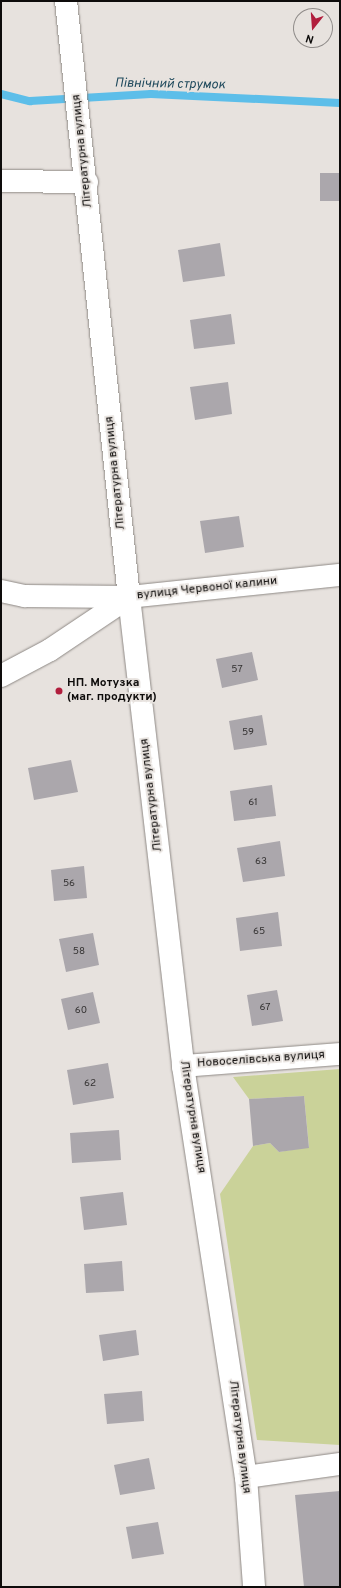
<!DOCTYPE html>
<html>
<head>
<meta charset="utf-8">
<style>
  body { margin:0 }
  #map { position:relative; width:341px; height:1588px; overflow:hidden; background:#e7e2de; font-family:Overpass,sans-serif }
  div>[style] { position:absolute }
  .green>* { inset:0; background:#cad299 }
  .stream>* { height:8px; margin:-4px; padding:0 4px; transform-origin:4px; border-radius:4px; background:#5dbee9 }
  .building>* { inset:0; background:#aba7ac }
  .roads { filter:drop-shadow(0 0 1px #8e8985) drop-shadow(0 0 1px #8e8985) }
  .minor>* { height:22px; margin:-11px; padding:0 11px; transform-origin:11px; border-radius:11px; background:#fff }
  .tertiary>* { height:22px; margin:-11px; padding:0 11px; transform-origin:11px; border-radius:11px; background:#fff }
  .dots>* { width:11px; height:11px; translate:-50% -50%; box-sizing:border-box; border:2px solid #e7e2de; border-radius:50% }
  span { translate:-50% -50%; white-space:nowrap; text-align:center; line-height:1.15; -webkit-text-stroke:3.5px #e7e2de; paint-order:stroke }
  .number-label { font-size:10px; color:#353333 }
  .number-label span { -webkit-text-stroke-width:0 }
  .street-label { font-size:12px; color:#0e0c0b }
  .poi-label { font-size:12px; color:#0e0c0b; font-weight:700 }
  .left { translate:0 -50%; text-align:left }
  .water-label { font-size:13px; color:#204a5d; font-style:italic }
  .frame { position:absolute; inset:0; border:2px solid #0e0c0b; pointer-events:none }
  .north { position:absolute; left:293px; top:8px; width:40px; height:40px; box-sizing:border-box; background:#e7e2de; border:1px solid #908c8a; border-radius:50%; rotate:197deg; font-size:11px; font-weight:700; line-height:16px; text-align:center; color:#0e0c0b }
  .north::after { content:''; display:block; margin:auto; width:14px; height:18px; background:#b11e3d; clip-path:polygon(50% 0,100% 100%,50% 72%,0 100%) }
</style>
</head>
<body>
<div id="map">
  <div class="green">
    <div style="clip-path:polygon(340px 1069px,340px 1445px,257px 1440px,220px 1194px,253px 1146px,270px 1143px,279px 1152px,309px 1147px,304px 1096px,249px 1099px,233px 1077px)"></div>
  </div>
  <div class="stream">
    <div style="left:1px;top:94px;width:30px;rotate:14deg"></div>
    <div style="left:30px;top:101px;width:121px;rotate:-3.3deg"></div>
    <div style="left:151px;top:94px;width:189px;rotate:2.7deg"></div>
  </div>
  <div class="building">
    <div style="clip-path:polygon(320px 173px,340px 173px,340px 201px,320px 201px)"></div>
    <div style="clip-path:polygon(220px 243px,225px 276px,183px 282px,178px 250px)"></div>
    <div style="clip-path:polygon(231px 314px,235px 344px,194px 349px,190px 320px)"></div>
    <div style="clip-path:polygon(228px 382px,232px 414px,195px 420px,190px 387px)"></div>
    <div style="clip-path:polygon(239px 516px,244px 547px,205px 553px,200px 521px)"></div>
    <div style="clip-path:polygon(252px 652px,258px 680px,222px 688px,216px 659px)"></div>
    <div style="clip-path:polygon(262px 715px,267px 745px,234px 750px,229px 721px)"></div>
    <div style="clip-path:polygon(71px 760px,78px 792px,34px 800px,28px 768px)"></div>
    <div style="clip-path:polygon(272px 785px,276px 816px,234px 821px,230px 791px)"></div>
    <div style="clip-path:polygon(280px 841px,285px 876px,243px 882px,237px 848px)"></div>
    <div style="clip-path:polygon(84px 866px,87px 898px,54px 901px,51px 870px)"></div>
    <div style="clip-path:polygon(278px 912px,282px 946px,240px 951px,236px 918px)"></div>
    <div style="clip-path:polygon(93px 933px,99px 965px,66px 972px,59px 939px)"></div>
    <div style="clip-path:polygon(277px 990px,283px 1021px,252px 1026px,247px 995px)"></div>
    <div style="clip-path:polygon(93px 992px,100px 1023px,68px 1030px,61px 999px)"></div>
    <div style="clip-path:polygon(108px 1063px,114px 1098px,73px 1105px,67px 1070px)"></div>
    <div style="clip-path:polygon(304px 1096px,309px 1148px,279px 1152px,270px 1143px,253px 1146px,249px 1099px)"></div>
    <div style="clip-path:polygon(119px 1130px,121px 1160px,72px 1163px,70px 1133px)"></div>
    <div style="clip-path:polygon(123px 1192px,127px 1225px,84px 1230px,80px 1197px)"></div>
    <div style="clip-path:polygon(122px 1261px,124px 1291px,86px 1293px,84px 1264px)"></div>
    <div style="clip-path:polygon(136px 1330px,139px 1355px,103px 1361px,99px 1335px)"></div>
    <div style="clip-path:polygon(142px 1391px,144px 1421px,107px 1424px,104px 1394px)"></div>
    <div style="clip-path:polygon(149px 1458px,155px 1489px,120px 1495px,114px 1465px)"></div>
    <div style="clip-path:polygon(340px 1491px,340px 1587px,304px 1587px,295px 1495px)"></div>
    <div style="clip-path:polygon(158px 1522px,164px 1554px,132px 1559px,126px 1527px)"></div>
  </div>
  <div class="roads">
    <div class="minor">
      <div style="left:1px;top:181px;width:86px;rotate:0.7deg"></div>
      <div style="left:1px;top:591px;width:25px;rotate:12deg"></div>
      <div style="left:25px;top:596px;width:104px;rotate:0.6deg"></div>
      <div style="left:1px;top:676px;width:55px;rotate:-28deg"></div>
      <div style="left:50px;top:650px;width:95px;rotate:-33.9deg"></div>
      <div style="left:129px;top:597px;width:212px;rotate:-6deg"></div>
      <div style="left:183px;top:1066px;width:157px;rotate:-4.4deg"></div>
      <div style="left:246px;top:1477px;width:95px;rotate:-7.9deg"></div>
    </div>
    <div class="tertiary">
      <div style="left:66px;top:1px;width:599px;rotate:83.97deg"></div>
      <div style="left:129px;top:597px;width:472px;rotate:83.4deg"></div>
      <div style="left:183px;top:1066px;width:416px;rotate:81.3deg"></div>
      <div style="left:246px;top:1477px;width:110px;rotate:85.8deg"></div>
    </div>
  </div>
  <div class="dots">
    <div style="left:59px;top:691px;background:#b11e3d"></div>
  </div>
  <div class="number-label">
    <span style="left:237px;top:670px">57</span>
    <span style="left:248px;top:733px">59</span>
    <span style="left:253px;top:803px">61</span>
    <span style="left:261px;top:862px">63</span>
    <span style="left:69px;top:884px">56</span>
    <span style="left:259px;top:932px">65</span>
    <span style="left:79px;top:952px">58</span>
    <span style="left:265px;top:1008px">67</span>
    <span style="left:81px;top:1011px">60</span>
    <span style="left:90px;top:1084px">62</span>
  </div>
  <div class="street-label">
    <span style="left:83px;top:151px;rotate:-96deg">Літературна вулиця</span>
    <span style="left:116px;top:473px;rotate:-96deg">Літературна вулиця</span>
    <span style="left:207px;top:589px;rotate:-6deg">вулиця Червоної калини</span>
    <span style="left:152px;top:795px;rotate:-97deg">Літературна вулиця</span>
    <span style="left:261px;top:1060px;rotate:-4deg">Новоселівська вулиця</span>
    <span style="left:192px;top:1117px;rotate:81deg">Літературна вулиця</span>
    <span style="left:239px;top:1437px;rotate:83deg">Літературна вулиця</span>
  </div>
  <div class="poi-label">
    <span class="left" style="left:67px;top:691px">НП. Мотузка<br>(маг. продукти)</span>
  </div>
  <div class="water-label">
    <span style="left:170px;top:85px;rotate:1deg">Північний струмок</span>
  </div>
  <div class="frame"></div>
  <div class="north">N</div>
</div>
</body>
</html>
